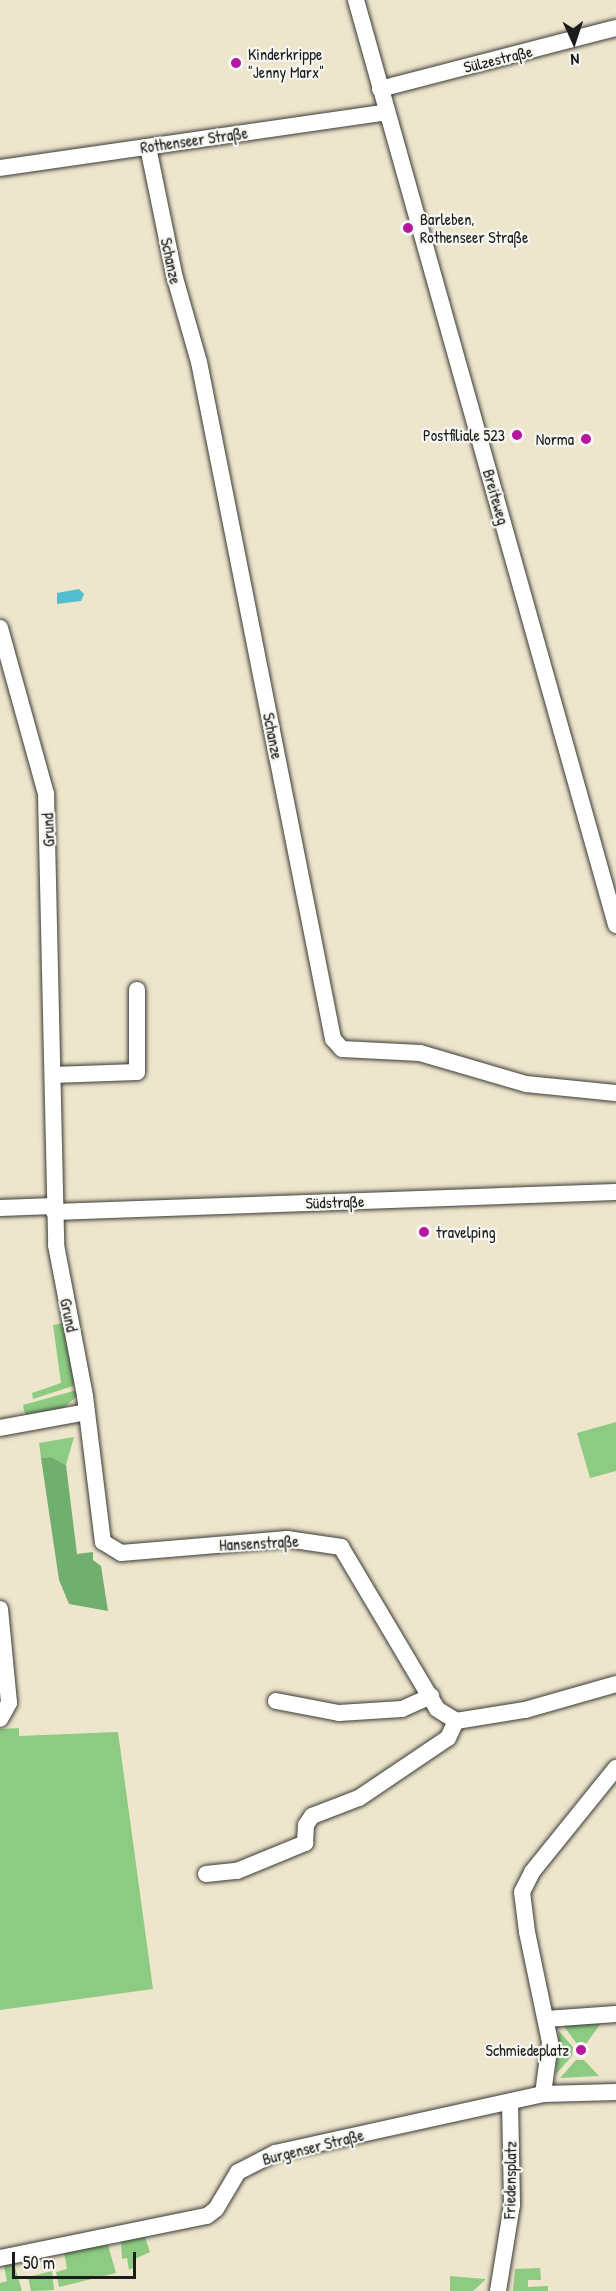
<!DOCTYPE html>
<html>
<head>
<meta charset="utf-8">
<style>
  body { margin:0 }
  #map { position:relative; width:616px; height:2291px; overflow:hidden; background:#ede6cc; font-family:"Patrick Hand",sans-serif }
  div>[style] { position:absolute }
  .green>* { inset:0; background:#8ccb81 }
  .forest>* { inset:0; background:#71af6f }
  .water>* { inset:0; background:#53bdcf }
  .roads { filter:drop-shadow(0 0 2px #3b3a36) drop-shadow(0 0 2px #3b3a36) }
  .minor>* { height:16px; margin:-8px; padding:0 8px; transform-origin:8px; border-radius:8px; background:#fff }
  .dots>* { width:16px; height:16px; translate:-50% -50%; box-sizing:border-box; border:3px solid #f6f6f2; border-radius:50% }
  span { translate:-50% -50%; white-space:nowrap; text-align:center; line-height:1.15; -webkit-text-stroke:4.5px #f6f6f2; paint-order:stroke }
  .poi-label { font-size:16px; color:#1c1c1c }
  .left { translate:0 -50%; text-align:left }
  .right { translate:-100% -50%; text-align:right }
  .street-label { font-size:16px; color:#1c1c1c }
  .north { position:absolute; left:544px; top:12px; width:60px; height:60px; -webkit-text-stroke:4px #f6f6f2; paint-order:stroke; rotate:177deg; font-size:16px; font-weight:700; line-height:24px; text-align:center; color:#1c1c1c }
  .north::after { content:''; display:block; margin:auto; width:21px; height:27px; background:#1c1c1c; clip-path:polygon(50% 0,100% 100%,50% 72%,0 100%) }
  .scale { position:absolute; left:12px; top:2252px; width:124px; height:27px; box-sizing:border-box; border:3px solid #1c1c1c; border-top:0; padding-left:8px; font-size:18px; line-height:21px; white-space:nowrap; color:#1c1c1c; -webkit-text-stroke:4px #f6f6f2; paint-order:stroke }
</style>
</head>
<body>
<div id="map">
  <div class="green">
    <div style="clip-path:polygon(64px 1323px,76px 1385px,33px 1399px,32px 1393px,61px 1383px,53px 1325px)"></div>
    <div style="clip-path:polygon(77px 1390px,78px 1395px,65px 1407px,48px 1413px,27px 1415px,24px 1411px,23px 1405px)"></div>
    <div style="clip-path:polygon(616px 1422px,616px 1471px,590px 1478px,577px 1433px)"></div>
    <div style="clip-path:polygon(74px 1437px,66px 1465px,51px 1457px,41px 1458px,39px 1443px)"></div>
    <div style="clip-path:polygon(19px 1728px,19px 1736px,118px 1732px,153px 1989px,0 2010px,0 1729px)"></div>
    <div style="clip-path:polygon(601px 2023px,586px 2044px,577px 2044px,563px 2025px)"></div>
    <div style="clip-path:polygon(559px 2031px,573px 2047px,572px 2056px,556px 2074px)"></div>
    <div style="clip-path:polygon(576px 2060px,584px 2060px,599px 2076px,560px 2078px)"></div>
    <div style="clip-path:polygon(145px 2237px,150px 2252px,135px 2259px,136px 2266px,129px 2270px,127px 2258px,122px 2259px,121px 2242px)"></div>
    <div style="clip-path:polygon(108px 2245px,116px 2273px,59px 2287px,56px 2272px,67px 2269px,64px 2252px)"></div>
    <div style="clip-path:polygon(14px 2264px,22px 2291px,0 2291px,0 2283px,7px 2281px,4px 2266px)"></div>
    <div style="clip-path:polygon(540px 2268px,541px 2280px,528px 2280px,528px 2287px,548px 2286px,548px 2291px,513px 2291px,515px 2269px)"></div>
    <div style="clip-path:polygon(52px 2271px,54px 2290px,31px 2291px,28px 2277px)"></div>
    <div style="clip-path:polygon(450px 2276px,485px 2279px,485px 2280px,473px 2291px,450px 2291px)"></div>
  </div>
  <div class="forest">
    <div style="clip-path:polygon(51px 1457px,66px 1465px,77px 1554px,93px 1552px,93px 1560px,101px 1566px,108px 1611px,69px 1604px,59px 1580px,41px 1458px)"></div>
  </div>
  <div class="water">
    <div style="clip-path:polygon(79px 589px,84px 594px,81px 601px,57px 604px,57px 593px)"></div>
  </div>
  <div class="roads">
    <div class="minor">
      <div style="left:356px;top:0;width:961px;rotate:74.3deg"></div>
      <div style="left:380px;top:89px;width:244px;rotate:-14.5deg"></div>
      <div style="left:148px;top:147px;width:134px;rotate:78.4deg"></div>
      <div style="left:175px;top:278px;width:87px;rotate:74.1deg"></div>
      <div style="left:199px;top:362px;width:690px;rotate:78.8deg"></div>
      <div style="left:333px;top:1039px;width:13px;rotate:48deg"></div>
      <div style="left:342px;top:1049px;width:78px;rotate:2.9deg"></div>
      <div style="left:420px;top:1053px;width:110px;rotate:16.3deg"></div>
      <div style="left:526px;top:1084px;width:90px;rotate:5.7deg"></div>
      <div style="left:0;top:168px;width:391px;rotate:-8.2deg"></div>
      <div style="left:0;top:628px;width:172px;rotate:74.5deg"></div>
      <div style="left:46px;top:794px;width:451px;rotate:88.7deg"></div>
      <div style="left:56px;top:1245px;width:154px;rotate:79.1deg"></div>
      <div style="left:85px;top:1396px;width:147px;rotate:83deg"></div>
      <div style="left:103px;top:1542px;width:21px;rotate:31deg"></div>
      <div style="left:121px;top:1553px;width:167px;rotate:-4.8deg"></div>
      <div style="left:287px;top:1539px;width:55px;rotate:8.4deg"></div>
      <div style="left:341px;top:1547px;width:188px;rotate:59.3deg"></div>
      <div style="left:437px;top:1709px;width:22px;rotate:32deg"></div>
      <div style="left:456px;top:1721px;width:70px;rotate:-9.1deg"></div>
      <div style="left:525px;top:1710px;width:95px;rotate:-15.9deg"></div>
      <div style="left:53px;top:1075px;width:84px;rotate:-2deg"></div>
      <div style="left:137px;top:1072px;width:82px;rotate:-90deg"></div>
      <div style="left:0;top:1208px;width:54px;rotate:-2.1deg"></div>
      <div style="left:54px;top:1212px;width:562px;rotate:-2.04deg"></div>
      <div style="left:0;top:1428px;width:88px;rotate:-10.4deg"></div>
      <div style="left:0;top:1609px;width:94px;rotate:84.5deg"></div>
      <div style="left:9px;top:1703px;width:18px;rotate:119deg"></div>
      <div style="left:276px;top:1701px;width:64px;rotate:10.8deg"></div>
      <div style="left:339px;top:1713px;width:63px;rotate:-3.6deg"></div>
      <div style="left:402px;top:1709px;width:32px;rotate:-24deg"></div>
      <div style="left:206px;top:1874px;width:31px;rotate:-6deg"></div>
      <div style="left:237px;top:1871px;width:74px;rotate:-22.4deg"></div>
      <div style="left:305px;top:1843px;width:18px;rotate:-87deg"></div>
      <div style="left:306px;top:1825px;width:11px;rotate:-56deg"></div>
      <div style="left:312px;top:1816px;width:50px;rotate:-21deg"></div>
      <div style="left:359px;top:1798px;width:107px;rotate:-34deg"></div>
      <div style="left:448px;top:1738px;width:19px;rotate:-65deg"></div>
      <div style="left:546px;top:2019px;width:70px;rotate:-4.1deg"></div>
      <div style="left:543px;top:2094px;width:52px;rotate:-82.3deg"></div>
      <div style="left:550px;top:2042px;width:112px;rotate:-101.8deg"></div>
      <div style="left:527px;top:1932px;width:40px;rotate:-97.1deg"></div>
      <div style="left:522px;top:1892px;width:22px;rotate:-63deg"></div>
      <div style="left:532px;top:1872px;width:134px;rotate:-51.1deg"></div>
      <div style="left:0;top:2258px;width:211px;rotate:-11.5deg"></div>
      <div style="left:207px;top:2216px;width:11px;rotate:-38deg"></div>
      <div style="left:216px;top:2209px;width:43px;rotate:-59.3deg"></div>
      <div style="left:238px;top:2172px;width:42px;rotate:-27.2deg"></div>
      <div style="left:275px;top:2153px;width:274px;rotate:-12.4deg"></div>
      <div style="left:543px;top:2094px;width:73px;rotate:-1.6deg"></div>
      <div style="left:498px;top:2291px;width:87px;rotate:-80.8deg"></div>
      <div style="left:512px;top:2205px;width:101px;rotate:-91.1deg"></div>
    </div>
  </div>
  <div class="dots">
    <div style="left:236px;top:63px;background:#b5179e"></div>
    <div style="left:408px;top:228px;background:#b5179e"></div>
    <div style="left:517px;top:435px;background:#b5179e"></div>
    <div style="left:586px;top:439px;background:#b5179e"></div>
    <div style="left:424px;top:1232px;background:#b5179e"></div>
    <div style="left:581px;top:2050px;background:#b5179e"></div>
  </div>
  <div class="poi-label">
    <span class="left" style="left:248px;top:63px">Kinderkrippe<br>"Jenny Marx"</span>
    <span class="left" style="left:420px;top:228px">Barleben,<br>Rothenseer Straße</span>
    <span class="right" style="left:505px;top:435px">Postfiliale 523</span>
    <span class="right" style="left:574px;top:439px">Norma</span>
    <span class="left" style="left:436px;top:1232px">travelping</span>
    <span class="right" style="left:569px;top:2050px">Schmiedeplatz</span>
  </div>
  <div class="street-label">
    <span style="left:498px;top:59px;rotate:-14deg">Sülzestraße</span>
    <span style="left:194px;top:140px;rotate:-8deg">Rothenseer Straße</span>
    <span style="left:171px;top:261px;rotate:78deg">Schanze</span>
    <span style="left:496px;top:497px;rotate:74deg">Breiteweg</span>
    <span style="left:273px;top:736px;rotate:79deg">Schanze</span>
    <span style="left:48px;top:830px;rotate:-92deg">Grund</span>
    <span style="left:335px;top:1202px;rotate:-2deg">Südstraße</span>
    <span style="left:69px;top:1315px;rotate:78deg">Grund</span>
    <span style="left:259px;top:1543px;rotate:-3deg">Hansenstraße</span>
    <span style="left:313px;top:2147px;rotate:-14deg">Burgenser Straße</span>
    <span style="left:510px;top:2180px;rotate:-89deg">Friedensplatz</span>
  </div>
  <div class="north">N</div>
  <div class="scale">50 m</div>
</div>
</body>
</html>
